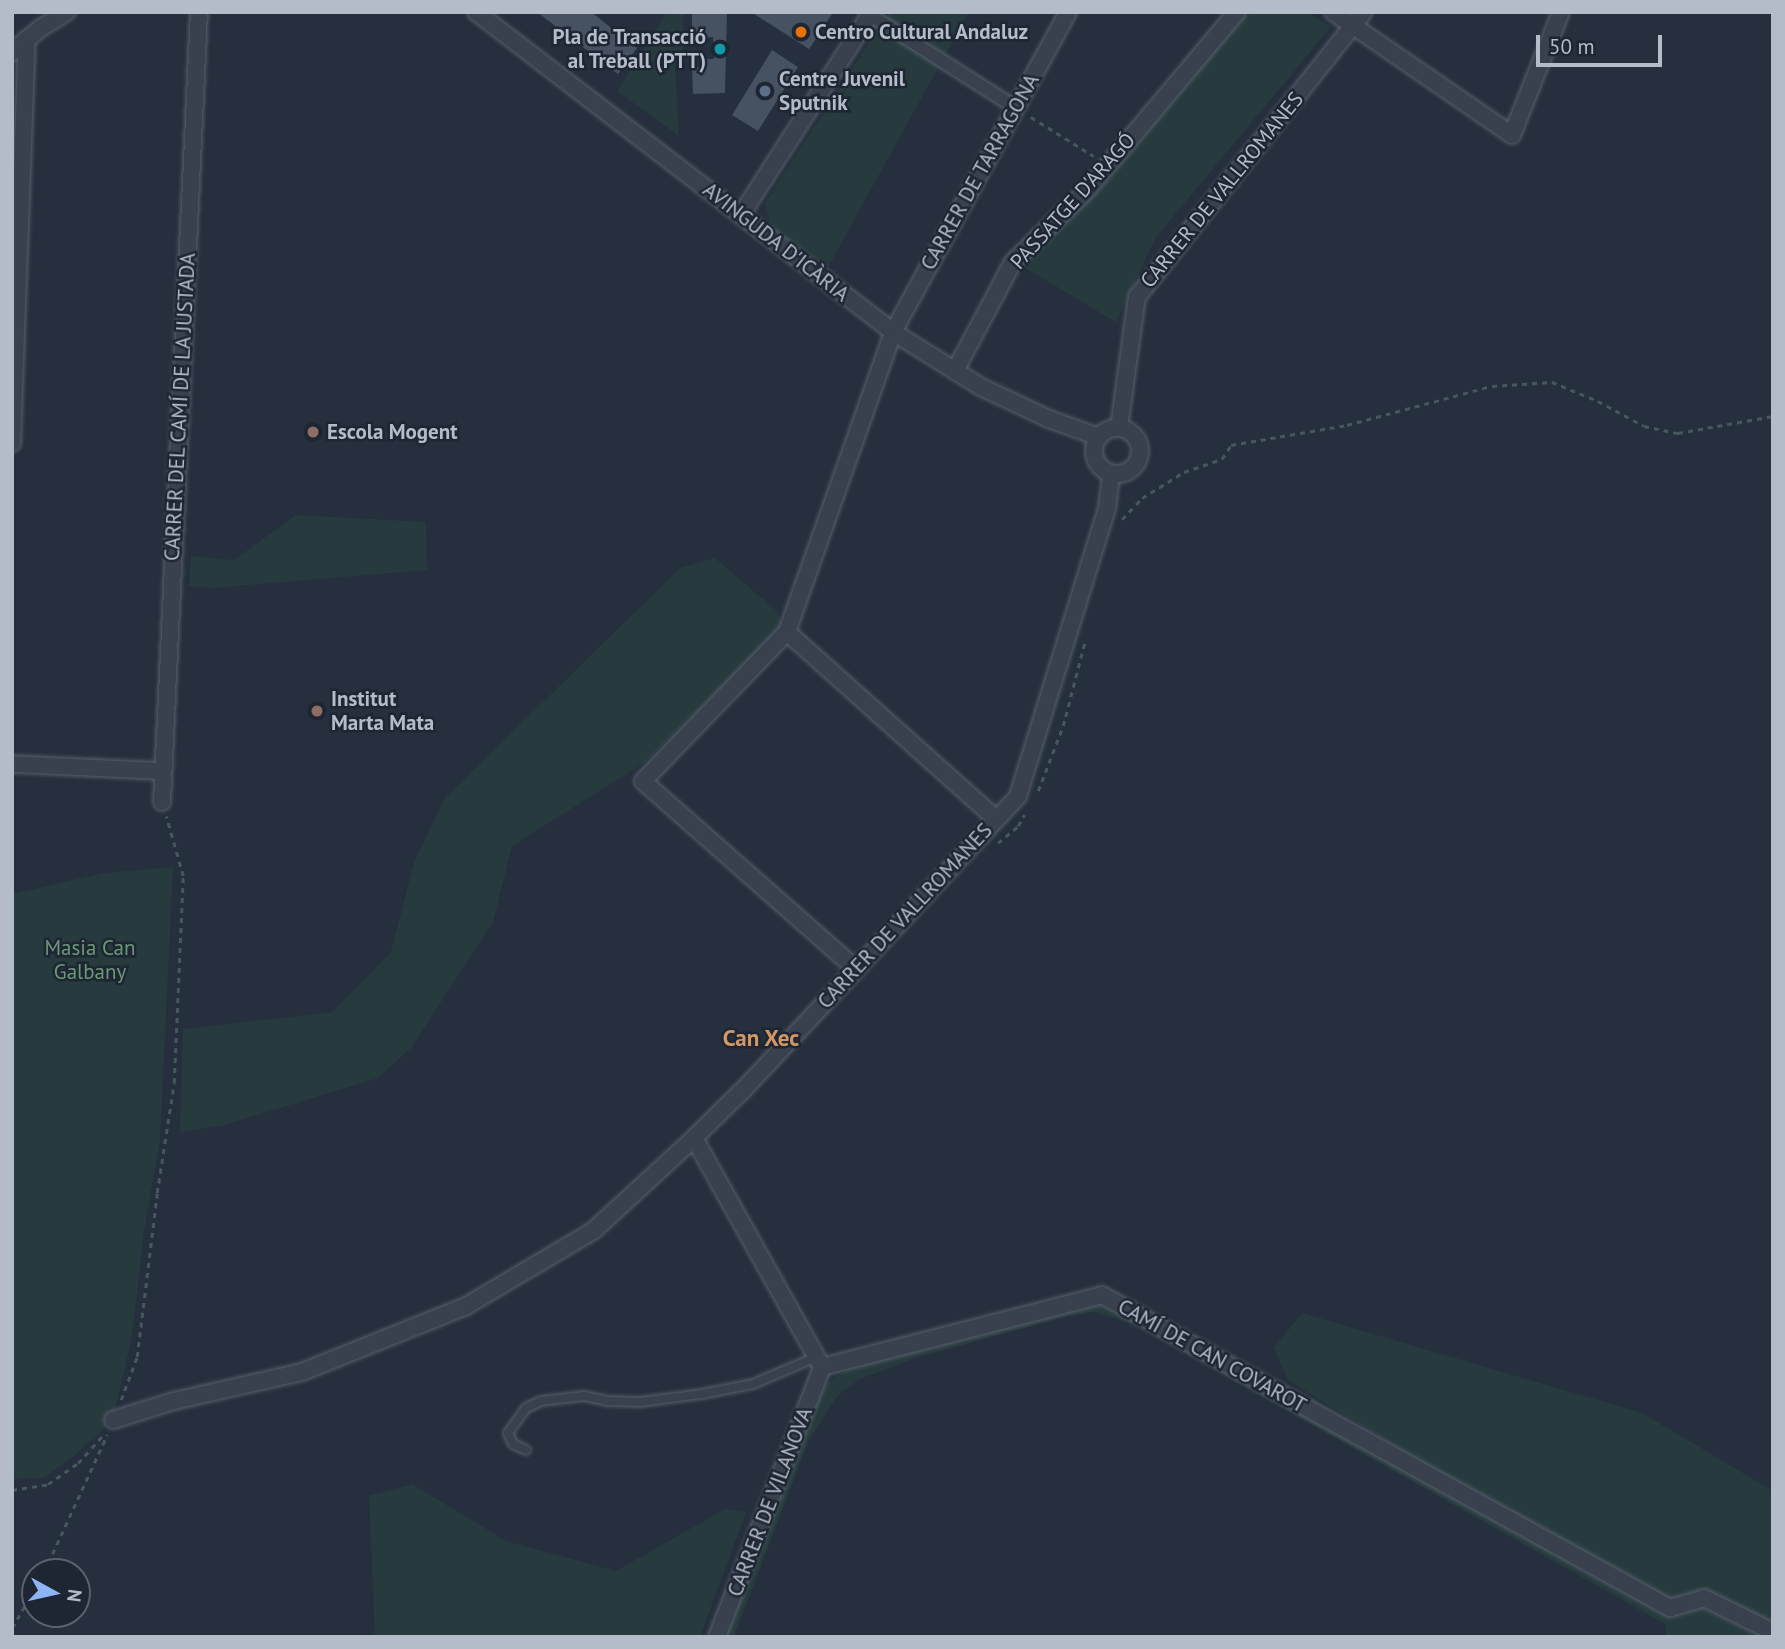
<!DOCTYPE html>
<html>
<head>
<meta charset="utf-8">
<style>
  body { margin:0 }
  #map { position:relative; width:1785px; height:1649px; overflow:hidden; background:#252f3d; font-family:"PT Sans",sans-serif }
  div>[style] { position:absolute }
  .green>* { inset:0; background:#273b3e }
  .building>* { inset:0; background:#465262 }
  .path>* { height:2.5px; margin-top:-1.25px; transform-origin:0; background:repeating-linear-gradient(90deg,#45585c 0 5px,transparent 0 10px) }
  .roads { filter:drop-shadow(0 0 2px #575f6c) drop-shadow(0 0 2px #575f6c) }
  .service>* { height:8px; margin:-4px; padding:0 4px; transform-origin:4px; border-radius:4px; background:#39414e }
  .pedestrian>* { height:12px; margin:-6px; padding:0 6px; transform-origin:6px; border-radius:6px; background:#39414e }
  .minor>* { height:16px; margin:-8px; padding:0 8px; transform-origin:8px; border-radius:8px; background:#39414e }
  .minor>.ring { margin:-8px; padding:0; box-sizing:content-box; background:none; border:16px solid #39414e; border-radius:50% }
  .dots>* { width:19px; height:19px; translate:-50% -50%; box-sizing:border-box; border:4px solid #1e2633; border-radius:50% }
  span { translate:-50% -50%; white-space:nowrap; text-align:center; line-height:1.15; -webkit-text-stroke:5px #1e2633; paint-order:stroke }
  .poi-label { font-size:21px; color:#b5bcc9; font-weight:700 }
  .left { translate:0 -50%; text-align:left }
  .right { translate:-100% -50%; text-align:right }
  .street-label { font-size:21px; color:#b5bcc9 }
  .park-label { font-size:21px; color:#6c9977 }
  .neighbourhood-label { font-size:23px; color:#d29766; font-weight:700 }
  .frame { position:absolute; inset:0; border:14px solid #b5bcc9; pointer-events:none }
  .north { position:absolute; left:21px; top:1558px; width:70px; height:70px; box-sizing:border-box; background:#1e2633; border:2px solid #5a626f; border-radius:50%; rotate:98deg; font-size:19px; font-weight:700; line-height:28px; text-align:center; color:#b5bcc9 }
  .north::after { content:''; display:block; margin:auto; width:24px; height:32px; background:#8db4f5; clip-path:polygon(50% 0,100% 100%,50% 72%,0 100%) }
  .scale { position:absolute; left:1536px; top:35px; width:126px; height:32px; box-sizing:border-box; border:4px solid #b5bcc9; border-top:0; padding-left:9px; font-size:21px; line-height:24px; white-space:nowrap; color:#b5bcc9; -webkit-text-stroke:5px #1e2633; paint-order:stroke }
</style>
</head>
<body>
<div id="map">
  <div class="green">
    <div style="clip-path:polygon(667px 12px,683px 12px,684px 56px,675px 63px,679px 136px,617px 91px)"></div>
    <div style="clip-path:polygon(889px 12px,969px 12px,828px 267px,771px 228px,765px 203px)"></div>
    <div style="clip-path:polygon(1246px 12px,1308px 12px,1331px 27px,1156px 237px,1116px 322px,1019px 264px,1080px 197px,1095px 195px)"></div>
    <div style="clip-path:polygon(296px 515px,426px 522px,427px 570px,212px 588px,189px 586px,191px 556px,234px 560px)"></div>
    <div style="clip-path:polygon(715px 558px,777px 611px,783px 628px,644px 763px,512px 846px,493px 922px,411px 1048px,378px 1078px,221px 1126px,180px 1132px,183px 1029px,332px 1012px,391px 952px,414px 862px,445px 798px,680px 568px)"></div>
    <div style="clip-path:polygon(173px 867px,160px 1140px,144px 1231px,132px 1336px,113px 1420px,75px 1455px,44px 1478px,12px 1479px,12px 894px,104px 873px)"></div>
    <div style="clip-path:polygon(1093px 1305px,1124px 1311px,1658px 1608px,1288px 1380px,1274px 1348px,1302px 1313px,1642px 1413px,1773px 1491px,1773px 1637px,1665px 1637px,1666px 1625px,1136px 1325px,1093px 1312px,1062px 1317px,916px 1358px,860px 1379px,838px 1395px,809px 1440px,734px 1637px,725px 1637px,810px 1410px,825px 1385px,850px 1368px)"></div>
    <div style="clip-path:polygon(412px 1484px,506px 1541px,616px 1571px,725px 1509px,746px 1512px,700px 1637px,375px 1637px,369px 1496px)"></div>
  </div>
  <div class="building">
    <div style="clip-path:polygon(537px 12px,591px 12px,637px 48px,618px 74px)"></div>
    <div style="clip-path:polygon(692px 12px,727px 12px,725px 93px,693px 94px,692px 68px,704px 67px,704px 59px,714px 59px,713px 37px,692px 39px)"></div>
    <div style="clip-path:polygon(751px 12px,828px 12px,832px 14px,809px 49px)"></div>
    <div style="clip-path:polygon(772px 50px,798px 67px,758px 131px,732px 115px)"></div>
  </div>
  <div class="path">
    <div style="left:1031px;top:117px;width:74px;rotate:31.8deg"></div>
    <div style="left:1122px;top:519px;width:29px;rotate:-46deg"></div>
    <div style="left:1142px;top:498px;width:49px;rotate:-31.8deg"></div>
    <div style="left:1184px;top:472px;width:40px;rotate:-18.9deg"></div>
    <div style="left:1222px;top:459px;width:17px;rotate:-57deg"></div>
    <div style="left:1231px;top:445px;width:118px;rotate:-9.8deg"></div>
    <div style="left:1347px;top:425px;width:150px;rotate:-15.1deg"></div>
    <div style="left:1492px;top:386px;width:60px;rotate:-3.8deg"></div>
    <div style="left:1552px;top:382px;width:50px;rotate:22.4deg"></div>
    <div style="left:1598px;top:401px;width:52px;rotate:28.5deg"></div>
    <div style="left:1644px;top:426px;width:35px;rotate:12deg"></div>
    <div style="left:1678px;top:433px;width:97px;rotate:-10.1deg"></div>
    <div style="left:1038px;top:791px;width:70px;rotate:-69deg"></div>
    <div style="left:1063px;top:726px;width:88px;rotate:-75.5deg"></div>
    <div style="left:998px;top:843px;width:26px;rotate:-40deg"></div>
    <div style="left:1018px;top:826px;width:13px;rotate:-61deg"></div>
    <div style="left:121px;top:1400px;width:46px;rotate:-69.6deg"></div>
    <div style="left:137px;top:1357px;width:165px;rotate:-83deg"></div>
    <div style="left:157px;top:1193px;width:111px;rotate:-81.2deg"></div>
    <div style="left:174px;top:1083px;width:207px;rotate:-87.5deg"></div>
    <div style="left:183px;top:876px;width:62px;rotate:-105.8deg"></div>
    <div style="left:12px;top:1490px;width:36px;rotate:-9deg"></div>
    <div style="left:48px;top:1484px;width:37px;rotate:-35deg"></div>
    <div style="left:78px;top:1463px;width:39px;rotate:-48deg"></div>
    <div style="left:44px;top:1572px;width:151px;rotate:-65.3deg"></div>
    <div style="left:12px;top:1628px;width:46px;rotate:-60.1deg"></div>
  </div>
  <div class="roads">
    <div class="service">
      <div style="left:526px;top:1450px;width:14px;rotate:-155deg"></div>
      <div style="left:513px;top:1444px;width:12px;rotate:-114deg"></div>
      <div style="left:508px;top:1433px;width:31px;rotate:-54deg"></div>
      <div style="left:526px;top:1408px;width:17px;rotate:-25deg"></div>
      <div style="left:541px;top:1401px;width:43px;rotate:-6.6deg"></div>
      <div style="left:584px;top:1396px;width:25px;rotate:12deg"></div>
      <div style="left:608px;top:1401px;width:32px;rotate:2deg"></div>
      <div style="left:640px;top:1402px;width:63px;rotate:-7.4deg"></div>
      <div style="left:702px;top:1394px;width:52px;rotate:-11.1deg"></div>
      <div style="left:753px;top:1384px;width:69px;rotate:-23.2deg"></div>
    </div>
    <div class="pedestrian">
      <div style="left:870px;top:15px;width:173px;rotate:32.5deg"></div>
    </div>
    <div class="minor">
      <div style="left:476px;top:12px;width:526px;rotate:37.5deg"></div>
      <div style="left:893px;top:332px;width:104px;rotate:32deg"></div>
      <div style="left:981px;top:387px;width:75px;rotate:25.2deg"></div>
      <div style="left:1049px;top:419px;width:53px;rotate:19.8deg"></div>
      <div style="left:1333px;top:12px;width:217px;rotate:34.5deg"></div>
      <div style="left:1512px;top:135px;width:132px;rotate:-68.3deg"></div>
      <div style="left:12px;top:52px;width:38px;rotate:-40deg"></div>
      <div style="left:41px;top:28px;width:31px;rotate:-32deg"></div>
      <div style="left:741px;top:215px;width:242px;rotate:-57.2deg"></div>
      <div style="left:955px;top:371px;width:123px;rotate:-62deg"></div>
      <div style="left:1013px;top:262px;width:103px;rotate:-44.2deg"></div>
      <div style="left:1087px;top:190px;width:233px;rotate:-49.9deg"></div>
      <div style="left:1119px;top:428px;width:132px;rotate:-82.2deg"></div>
      <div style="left:1137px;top:297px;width:364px;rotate:-51.5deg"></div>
      <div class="ring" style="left:1094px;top:428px;width:30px;height:30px"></div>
      <div style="left:12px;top:443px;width:404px;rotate:-87.9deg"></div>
      <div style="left:787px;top:632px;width:280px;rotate:41.8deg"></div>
      <div style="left:12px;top:764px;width:151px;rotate:2.7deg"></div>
      <div style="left:162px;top:802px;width:791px;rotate:-87.32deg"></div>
      <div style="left:856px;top:969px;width:284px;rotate:-138.6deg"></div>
      <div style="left:643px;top:781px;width:207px;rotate:-46deg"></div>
      <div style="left:787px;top:632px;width:318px;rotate:-70.5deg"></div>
      <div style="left:893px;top:332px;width:365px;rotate:-61.3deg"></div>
      <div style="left:694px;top:1138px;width:262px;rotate:60.8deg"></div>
      <div style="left:822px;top:1367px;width:289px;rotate:-14.4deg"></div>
      <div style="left:1102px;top:1295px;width:649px;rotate:28.86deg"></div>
      <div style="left:1670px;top:1608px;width:35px;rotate:-16deg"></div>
      <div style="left:1704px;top:1598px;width:77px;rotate:26.2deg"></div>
      <div style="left:113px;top:1420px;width:64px;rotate:-17.3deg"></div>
      <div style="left:174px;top:1401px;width:131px;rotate:-12.8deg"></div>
      <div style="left:302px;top:1372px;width:177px;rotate:-21.9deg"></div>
      <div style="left:466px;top:1306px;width:147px;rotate:-30.6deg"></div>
      <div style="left:593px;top:1231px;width:137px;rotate:-42.6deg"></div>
      <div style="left:694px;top:1138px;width:71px;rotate:-44.4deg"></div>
      <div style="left:745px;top:1088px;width:400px;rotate:-46.9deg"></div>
      <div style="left:1018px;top:796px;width:301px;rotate:-72.8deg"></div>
      <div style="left:1107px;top:508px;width:34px;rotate:-83deg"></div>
      <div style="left:717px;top:1637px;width:290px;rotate:-68.7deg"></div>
    </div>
  </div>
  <div class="dots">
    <div style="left:801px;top:32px;background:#e8710a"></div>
    <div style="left:720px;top:49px;background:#0f9aa8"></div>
    <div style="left:765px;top:91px;background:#5c6f8a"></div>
    <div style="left:313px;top:432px;background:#8d6e63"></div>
    <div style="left:317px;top:711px;background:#8d6e63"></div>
  </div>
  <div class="poi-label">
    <span class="left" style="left:815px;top:32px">Centro Cultural Andaluz</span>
    <span class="right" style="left:706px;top:49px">Pla de Transacció<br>al Treball (PTT)</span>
    <span class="left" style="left:779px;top:91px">Centre Juvenil<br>Sputnik</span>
    <span class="left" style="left:327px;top:432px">Escola Mogent</span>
    <span class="left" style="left:331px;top:711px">Institut<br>Marta Mata</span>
  </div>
  <div class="street-label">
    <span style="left:980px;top:172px;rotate:-61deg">CARRER DE TARRAGONA</span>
    <span style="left:1222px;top:190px;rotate:-51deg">CARRER DE VALLROMANES</span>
    <span style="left:1073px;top:201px;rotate:-48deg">PASSATGE D'ARAGÓ</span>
    <span style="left:776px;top:242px;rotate:38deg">AVINGUDA D'ICÀRIA</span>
    <span style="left:180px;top:407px;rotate:-87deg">CARRER DEL CAMÍ DE LA JUSTADA</span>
    <span style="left:905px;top:916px;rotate:-47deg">CARRER DE VALLROMANES</span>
    <span style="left:1212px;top:1356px;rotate:29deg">CAMÍ DE CAN COVAROT</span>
    <span style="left:770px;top:1502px;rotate:-69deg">CARRER DE VILANOVA</span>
  </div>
  <div class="park-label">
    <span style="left:90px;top:960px">Masia Can<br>Galbany</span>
  </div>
  <div class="neighbourhood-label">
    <span style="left:761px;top:1038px">Can Xec</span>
  </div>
  <div class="frame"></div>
  <div class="north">N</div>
  <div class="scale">50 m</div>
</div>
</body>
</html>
